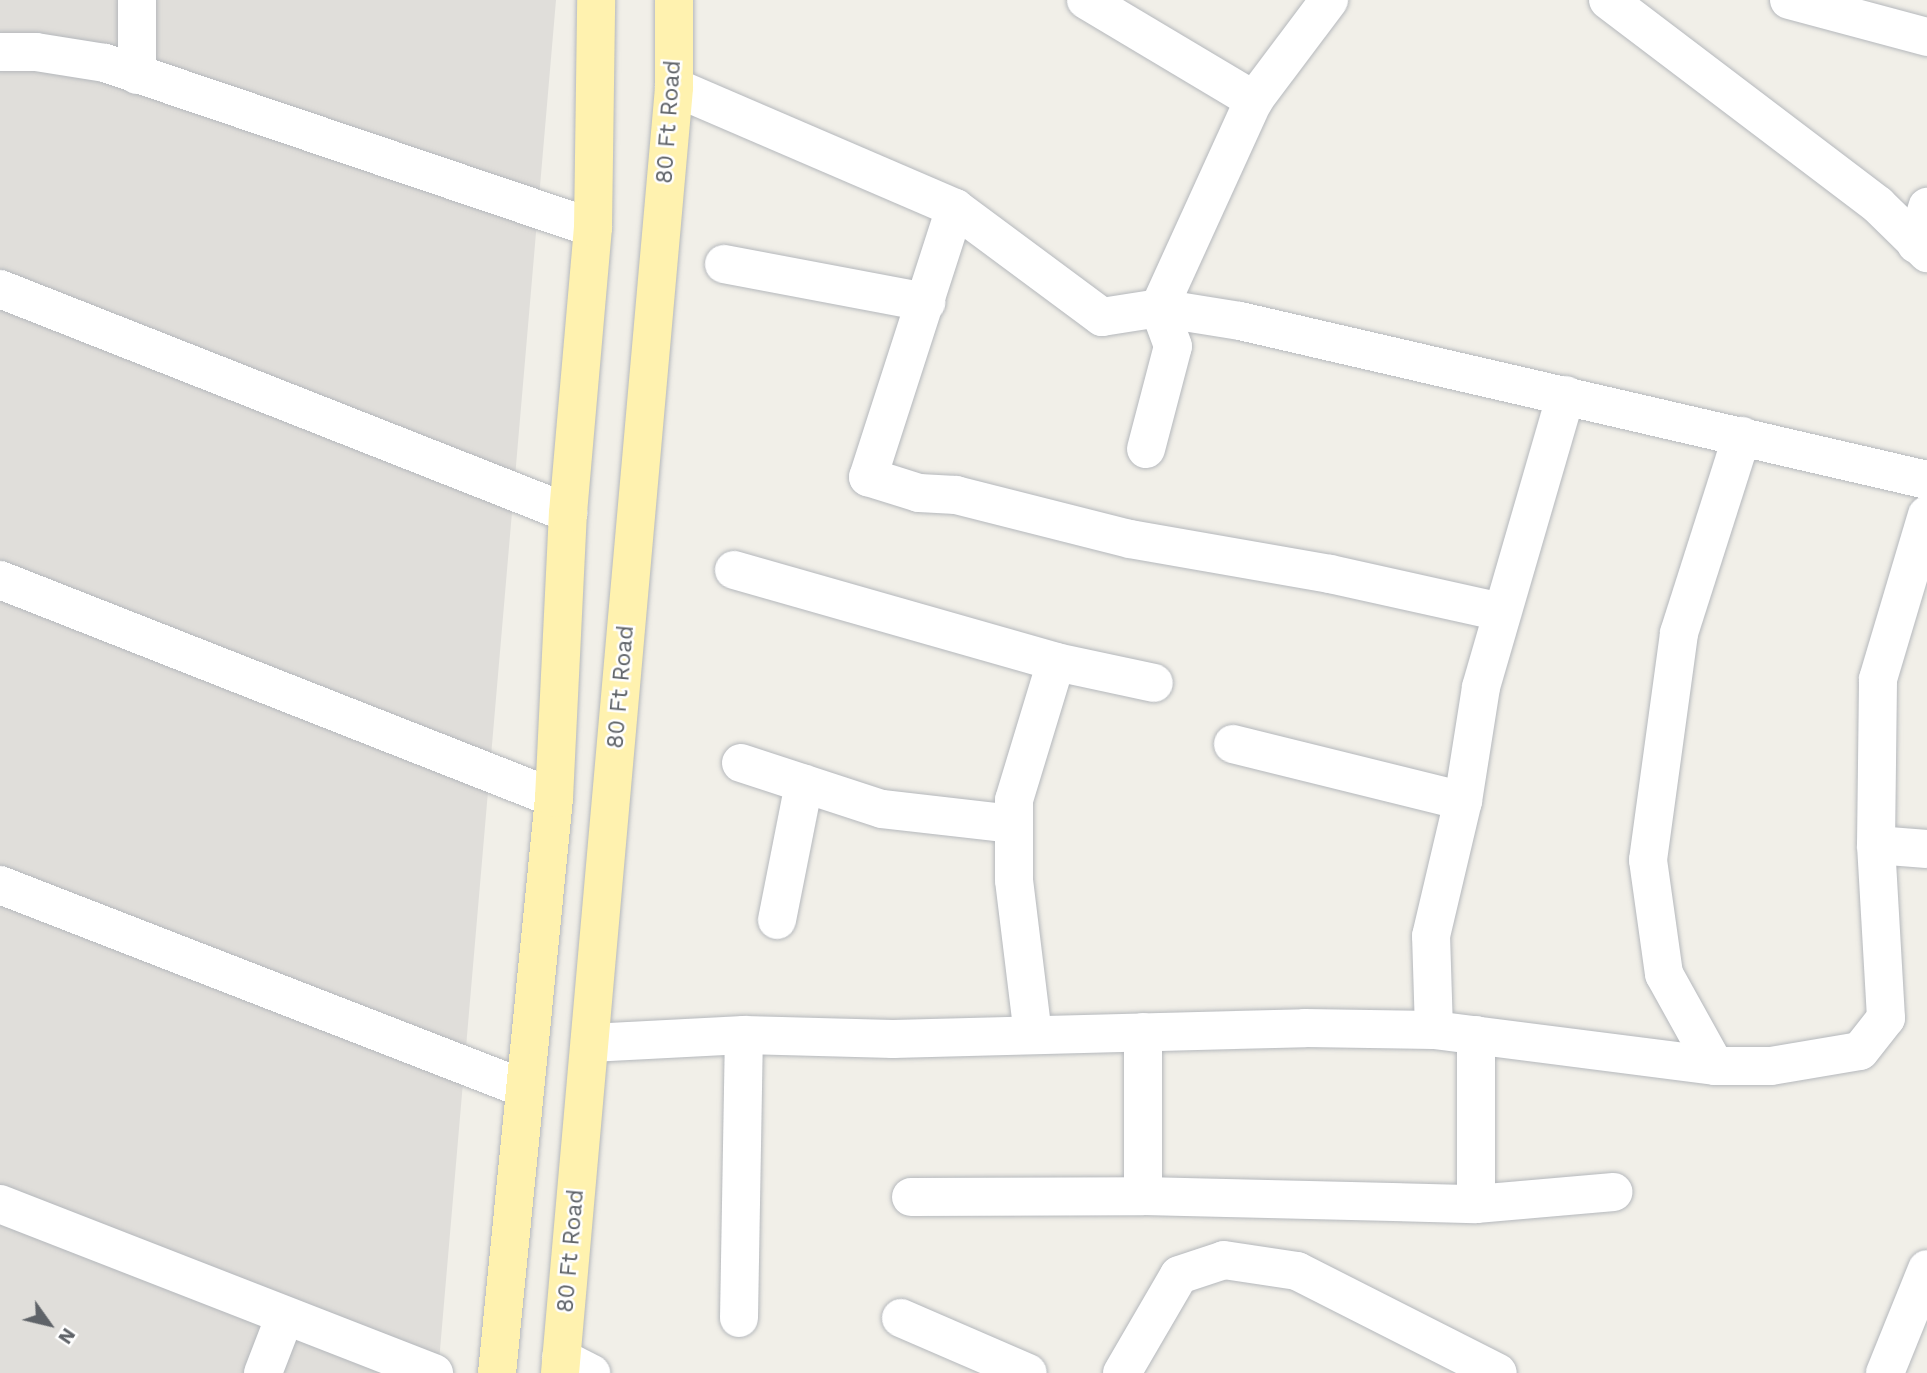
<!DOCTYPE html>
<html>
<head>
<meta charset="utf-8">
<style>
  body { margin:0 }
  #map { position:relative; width:1927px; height:1373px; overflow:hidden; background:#f1efe8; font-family:"Work Sans",sans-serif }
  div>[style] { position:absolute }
  .industrial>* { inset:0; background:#e0deda }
  .roads { filter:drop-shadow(0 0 2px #b5b8bc) drop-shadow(0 0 2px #b5b8bc) }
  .minor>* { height:38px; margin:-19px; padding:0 19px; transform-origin:19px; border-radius:19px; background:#fff }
  .major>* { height:38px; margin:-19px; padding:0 19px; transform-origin:19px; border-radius:19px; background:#fff2af }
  span { translate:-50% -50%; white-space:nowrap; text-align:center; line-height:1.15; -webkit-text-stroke:5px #fff; paint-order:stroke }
  .street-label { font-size:23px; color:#5f6368 }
  .north { position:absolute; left:14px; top:1289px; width:70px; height:70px; -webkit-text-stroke:5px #fff; paint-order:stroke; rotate:124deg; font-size:19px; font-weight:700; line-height:28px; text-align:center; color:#5f6368 }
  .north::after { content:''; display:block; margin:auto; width:24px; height:32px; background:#5f6368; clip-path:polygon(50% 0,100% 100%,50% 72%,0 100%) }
</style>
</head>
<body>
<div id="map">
  <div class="industrial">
    <div style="clip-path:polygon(0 0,556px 0,438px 1373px,0 1373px)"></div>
  </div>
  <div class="roads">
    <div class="minor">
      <div style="left:137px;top:0;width:75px;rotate:90deg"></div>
      <div style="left:1086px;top:0;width:196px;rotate:30.8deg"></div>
      <div style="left:1608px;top:0;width:339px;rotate:37.2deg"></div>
      <div style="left:1878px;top:205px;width:69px;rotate:44.4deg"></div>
      <div style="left:1789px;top:0;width:143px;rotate:15deg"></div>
      <div style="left:0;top:52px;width:36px"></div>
      <div style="left:36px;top:52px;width:70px;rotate:9.1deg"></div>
      <div style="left:105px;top:63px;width:515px;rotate:18.68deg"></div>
      <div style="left:674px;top:87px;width:306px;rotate:23.3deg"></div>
      <div style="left:955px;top:208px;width:183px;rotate:36.6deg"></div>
      <div style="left:1102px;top:317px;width:58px;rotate:-9deg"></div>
      <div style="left:1159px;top:308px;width:82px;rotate:9.1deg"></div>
      <div style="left:1240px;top:321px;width:705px;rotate:13.03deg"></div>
      <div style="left:955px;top:208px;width:283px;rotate:107.9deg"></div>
      <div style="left:868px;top:477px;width:53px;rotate:17.4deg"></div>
      <div style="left:919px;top:493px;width:37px;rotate:3deg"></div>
      <div style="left:956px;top:495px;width:179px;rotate:14.2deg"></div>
      <div style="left:1130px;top:539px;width:203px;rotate:9.9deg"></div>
      <div style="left:1330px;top:574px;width:175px;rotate:12.5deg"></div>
      <div style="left:1916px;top:244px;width:39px;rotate:-73deg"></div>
      <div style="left:724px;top:264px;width:206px;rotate:10.7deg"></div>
      <div style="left:0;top:289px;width:611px;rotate:21.52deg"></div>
      <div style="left:1146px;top:449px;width:106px;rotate:-75.3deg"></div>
      <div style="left:1173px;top:346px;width:40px;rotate:-110.2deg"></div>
      <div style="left:1159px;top:308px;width:229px;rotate:-65.5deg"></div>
      <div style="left:1254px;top:100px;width:125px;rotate:-53.1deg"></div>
      <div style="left:734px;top:570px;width:335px;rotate:15.9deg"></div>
      <div style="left:1056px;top:662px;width:100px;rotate:12.1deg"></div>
      <div style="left:0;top:580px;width:595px;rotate:21.48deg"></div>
      <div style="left:1233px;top:744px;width:237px;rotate:13.9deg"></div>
      <div style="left:741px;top:763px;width:148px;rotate:18.1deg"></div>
      <div style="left:882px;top:809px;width:133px;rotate:6.5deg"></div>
      <div style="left:1876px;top:845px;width:51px;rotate:4.5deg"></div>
      <div style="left:0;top:885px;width:563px;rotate:21.23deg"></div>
      <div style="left:777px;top:920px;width:139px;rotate:-78.8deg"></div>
      <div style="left:1434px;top:1030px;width:94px;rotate:-91.8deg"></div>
      <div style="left:1431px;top:936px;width:139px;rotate:-76.7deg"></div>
      <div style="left:1463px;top:801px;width:115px;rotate:-81deg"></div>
      <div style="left:1481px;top:687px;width:304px;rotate:-73.8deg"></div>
      <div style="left:1033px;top:1035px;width:156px;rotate:-97deg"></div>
      <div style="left:1014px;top:880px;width:80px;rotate:-90deg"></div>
      <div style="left:1014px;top:800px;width:144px;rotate:-73.1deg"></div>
      <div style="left:590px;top:1043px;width:154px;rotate:-3deg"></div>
      <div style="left:1715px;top:1066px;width:105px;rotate:-119deg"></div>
      <div style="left:1664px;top:974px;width:115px;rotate:-98deg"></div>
      <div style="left:1648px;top:860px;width:229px;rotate:-82.2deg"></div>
      <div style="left:1679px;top:633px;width:207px;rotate:-72.3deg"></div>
      <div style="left:1143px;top:1196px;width:164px;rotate:-90deg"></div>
      <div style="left:911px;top:1197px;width:232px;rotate:-0.2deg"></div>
      <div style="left:1143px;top:1196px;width:333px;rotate:1.4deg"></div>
      <div style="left:1476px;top:1204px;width:138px;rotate:-5deg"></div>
      <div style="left:0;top:1204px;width:466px;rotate:21.3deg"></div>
      <div style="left:1476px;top:1204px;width:169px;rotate:-90deg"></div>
      <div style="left:739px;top:1318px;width:283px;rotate:-89deg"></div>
      <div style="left:744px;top:1035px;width:149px;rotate:1.5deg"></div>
      <div style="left:893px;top:1039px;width:412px;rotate:-1.5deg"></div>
      <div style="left:1305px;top:1028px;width:129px;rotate:0.9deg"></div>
      <div style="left:1434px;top:1030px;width:283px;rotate:7.3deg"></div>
      <div style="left:1715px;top:1066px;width:56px"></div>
      <div style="left:1771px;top:1066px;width:90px;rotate:-9.6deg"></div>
      <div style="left:1860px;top:1051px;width:42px;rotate:-51.8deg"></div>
      <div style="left:1886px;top:1018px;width:173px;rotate:-93.3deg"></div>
      <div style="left:1876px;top:845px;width:166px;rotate:-89.3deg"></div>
      <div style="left:1878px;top:679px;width:171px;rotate:-73.4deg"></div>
      <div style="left:901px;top:1318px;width:138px;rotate:23.4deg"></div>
      <div style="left:561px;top:1358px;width:34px;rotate:27deg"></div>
      <div style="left:263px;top:1373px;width:61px;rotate:-68.9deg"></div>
      <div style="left:1122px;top:1373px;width:113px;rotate:-59.8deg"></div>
      <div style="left:1179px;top:1275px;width:47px;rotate:-18.4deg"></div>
      <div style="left:1224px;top:1260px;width:74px;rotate:8.6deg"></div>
      <div style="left:1297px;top:1271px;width:225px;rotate:26.9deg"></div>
      <div style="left:1885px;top:1373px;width:112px;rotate:-68deg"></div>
    </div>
    <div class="major">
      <div style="left:497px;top:1373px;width:578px;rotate:-84.34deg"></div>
      <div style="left:554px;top:798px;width:285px;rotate:-87.2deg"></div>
      <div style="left:568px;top:513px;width:286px;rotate:-85deg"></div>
      <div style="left:593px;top:228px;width:228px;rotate:-89.2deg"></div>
      <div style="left:560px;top:1373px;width:1291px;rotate:-84.93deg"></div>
      <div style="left:674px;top:87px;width:87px;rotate:-90deg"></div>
    </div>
  </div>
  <div class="street-label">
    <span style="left:669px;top:122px;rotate:-86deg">80 Ft Road</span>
    <span style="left:621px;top:687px;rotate:-85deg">80 Ft Road</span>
    <span style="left:571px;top:1251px;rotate:-85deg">80 Ft Road</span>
  </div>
  <div class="north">N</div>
</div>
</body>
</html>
